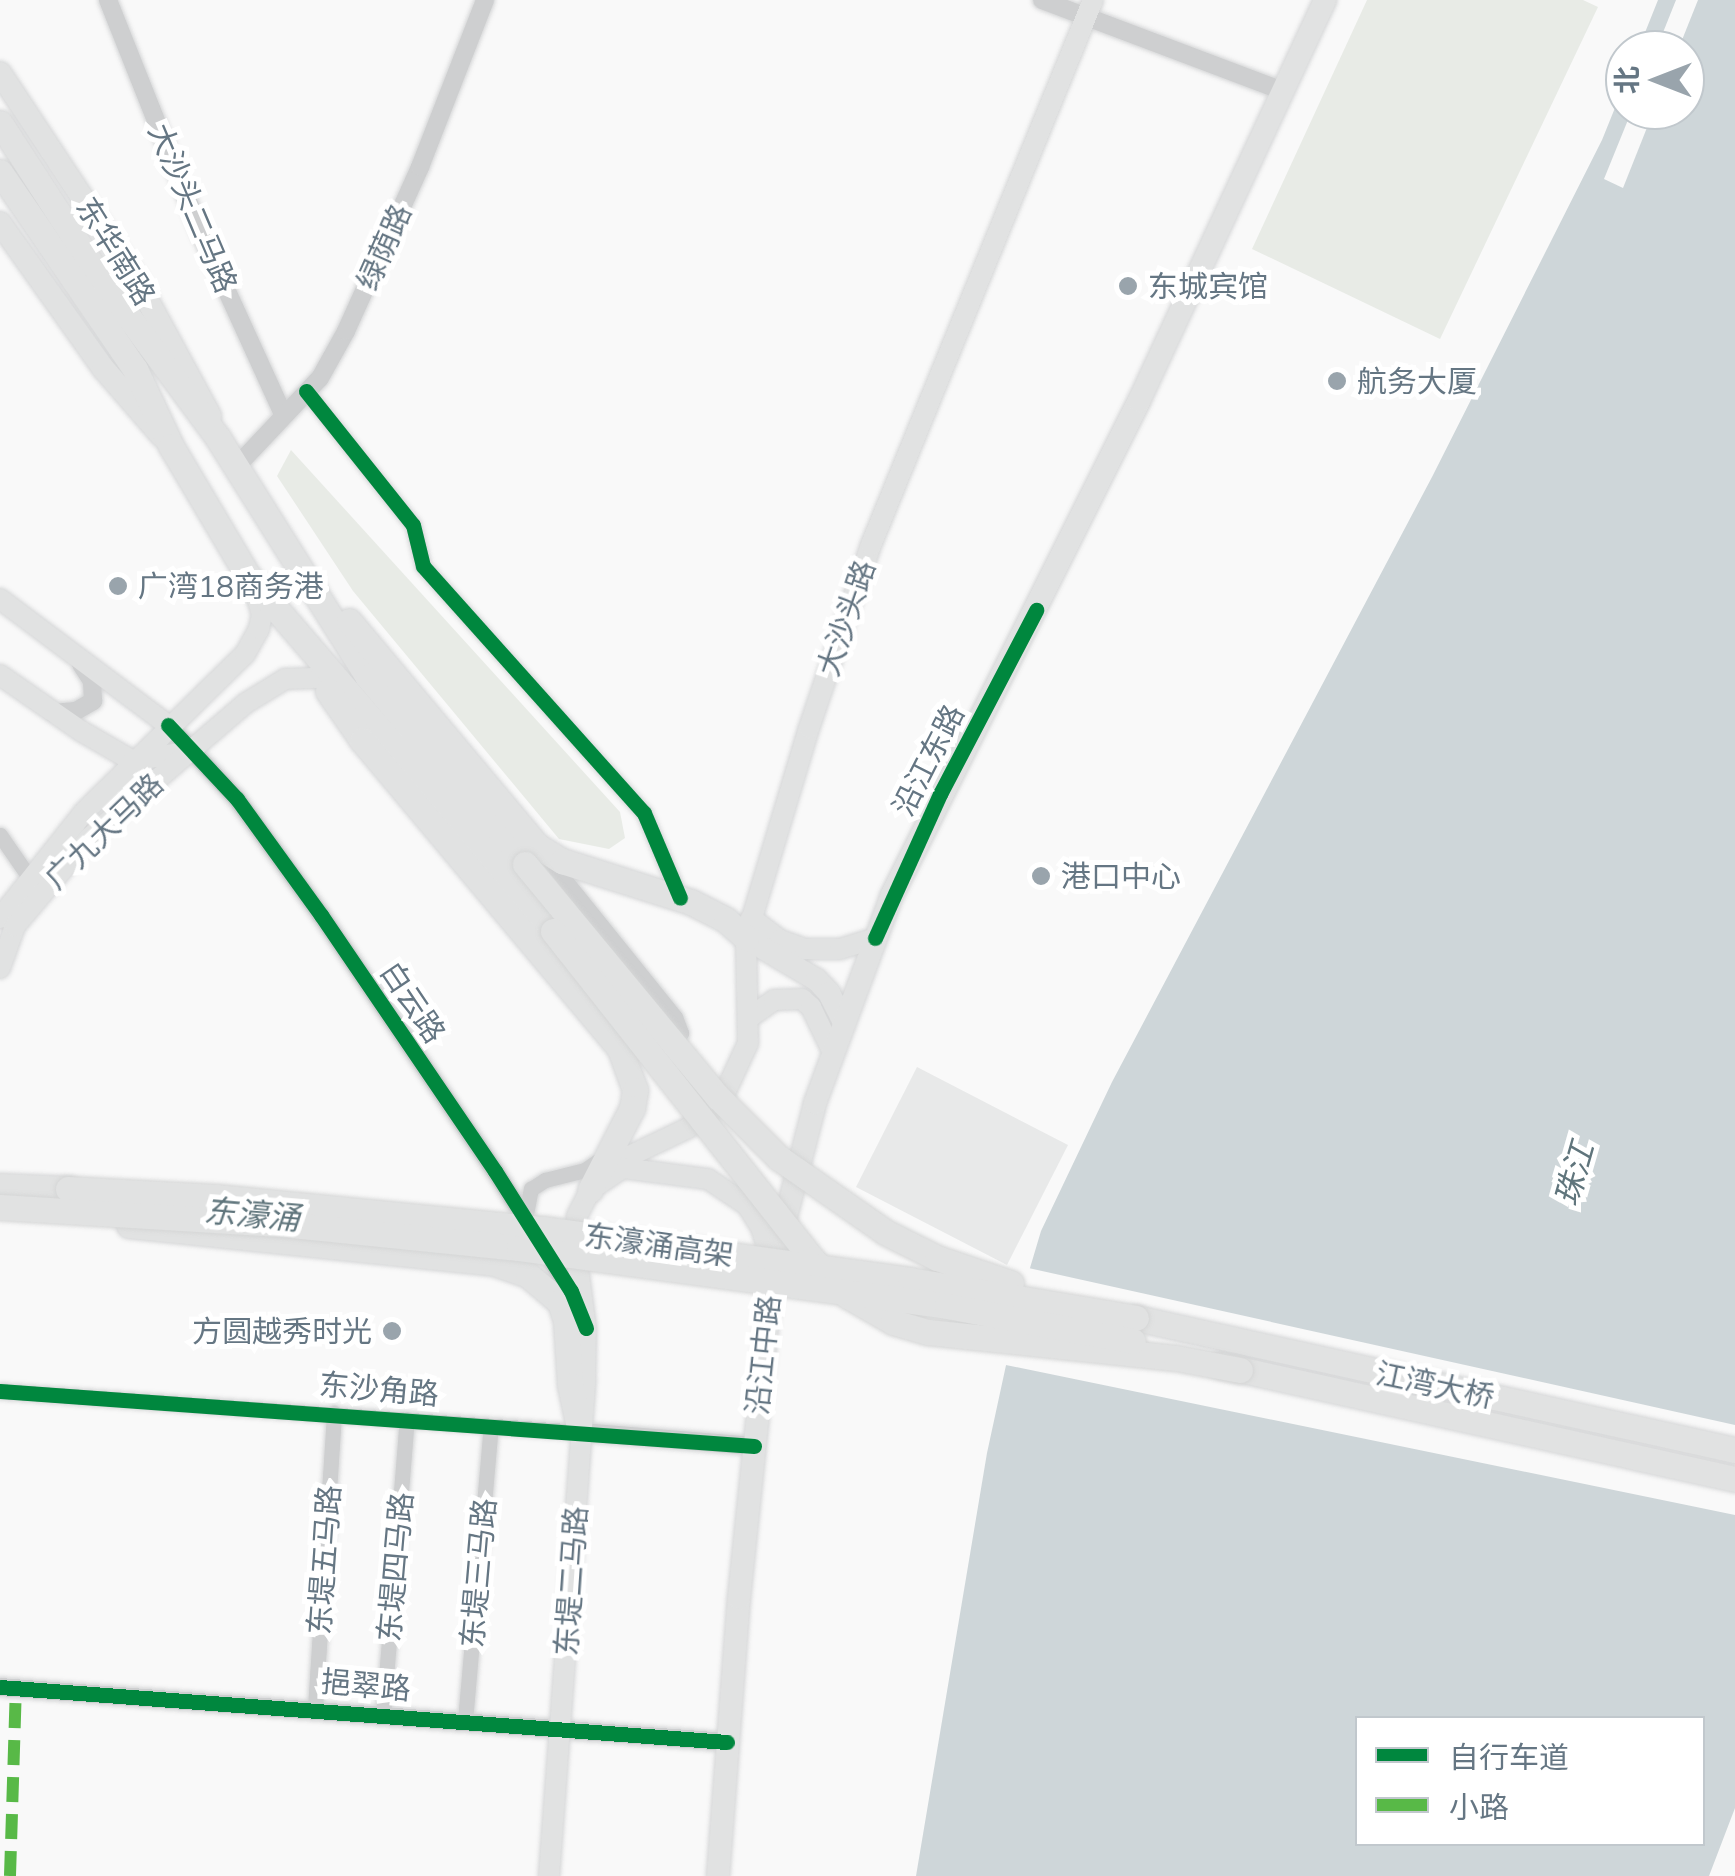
<!DOCTYPE html>
<html>
<head>
<meta charset="utf-8">
<style>
  body { margin:0 }
  #map { position:relative; width:1735px; height:1876px; overflow:hidden; background:#f9f9f9; font-family:Mulish,"Noto Sans SC",sans-serif }
  div>[style] { position:absolute }
  .built>* { inset:0; background:#e8e9e9 }
  .green>* { inset:0; background:#e8ebe6 }
  .water>* { inset:0; background:#ced6d9 }
  .pier>* { inset:0; background:#f9f9f9 }
  .roads { filter:drop-shadow(0 0 2px #d5d6d7) drop-shadow(0 0 2px #d5d6d7) }
  .minor>* { height:15px; margin:-7.5px; padding:0 7.5px; transform-origin:7.5px; border-radius:7.5px; background:#cecfd0 }
  .tertiary>* { height:18px; margin:-9px; padding:0 9px; transform-origin:9px; border-radius:9px; background:#cecfd0 }
  .secondary>* { height:20px; margin:-10px; padding:0 10px; transform-origin:10px; border-radius:10px; background:#e1e2e2 }
  .primary>* { height:22px; margin:-11px; padding:0 11px; transform-origin:11px; border-radius:11px; background:#e1e2e2 }
  .trunk>* { height:25px; margin:-12.5px; padding:0 12.5px; transform-origin:12.5px; border-radius:12.5px; background:#e1e2e2 }
  .bridges { filter:drop-shadow(0 0 2px #d5d6d6) drop-shadow(0 0 2px #d5d6d6) }
  .trunk-bridge>* { height:25px; margin:-12.5px; padding:0 12.5px; transform-origin:12.5px; border-radius:12.5px; background:#e1e2e2 }
  .quiet>* { height:12px; margin-top:-6px; transform-origin:0; background:repeating-linear-gradient(90deg,#58b947 0 25px,transparent 0 37px) }
  .cycleway>* { height:15px; margin:-7.5px; padding:0 7.5px; transform-origin:7.5px; border-radius:7.5px; background:#00873e }
  .dots>* { width:28px; height:28px; translate:-50% -50%; box-sizing:border-box; border:5px solid #fff; border-radius:50% }
  span { translate:-50% -50%; white-space:nowrap; text-align:center; line-height:1.15; -webkit-text-stroke:10px #fff; paint-order:stroke }
  .street-label { font-size:30px; color:#657683 }
  .poi-label { font-size:30px; color:#657683 }
  .left { translate:0 -50%; text-align:left }
  .right { translate:-100% -50%; text-align:right }
  .water-label { font-size:32px; color:#60757c; font-style:italic }
  .legend { position:absolute; left:1355px; top:1716px; width:350px; height:130px; box-sizing:border-box; background:#fff; border:2px solid #c1c8cd; margin:0; padding:12px 18px; list-style:none; font-size:30px; color:#657683 }
  .legend li { display:flex; align-items:center; gap:20px; height:50px }
  .legend b { width:50px; border:2px solid #c1c8cd }
  .north { position:absolute; left:1605px; top:30px; width:100px; height:100px; box-sizing:border-box; background:#fff; border:2px solid #c1c8cd; border-radius:50%; rotate:270deg; font-size:28px; font-weight:700; line-height:40px; text-align:center; color:#657683 }
  .north::after { content:''; display:block; margin:auto; width:35px; height:45px; background:#99a4ac; clip-path:polygon(50% 0,100% 100%,50% 72%,0 100%) }
</style>
</head>
<body>
<div id="map">
  <div class="built">
    <div style="clip-path:polygon(917px 1067px,1068px 1145px,1007px 1265px,856px 1187px)"></div>
  </div>
  <div class="green">
    <div style="clip-path:polygon(1367px 0,1583px 0,1598px 7px,1440px 339px,1252px 249px)"></div>
    <div style="clip-path:polygon(291px 450px,620px 812px,625px 838px,609px 849px,559px 839px,353px 591px,277px 476px)"></div>
  </div>
  <div class="water">
    <div style="clip-path:polygon(evenodd,1658px 0,1735px 0,1735px 1808px,1709px 1876px,916px 1876px,987px 1453px,1019px 1305px,1041px 1231px,1112px 1082px,1432px 477px,1602px 140px,1625px 83px,1625px 110px,1685px 110px,1685px 50px,1638px 50px,1658px 0,1358px 1718px,1702px 1718px,1702px 1844px,1358px 1844px,1358px 1718px)"></div>
  </div>
  <div class="pier">
    <div style="clip-path:polygon(1676px 0,1698px 0,1678px 50px,1656px 50px)"></div>
    <div style="clip-path:polygon(1632px 110px,1654px 110px,1623px 188px,1604px 179px)"></div>
    <div style="clip-path:polygon(1024px 1267px,1735px 1425px,1735px 1515px,1001px 1364px)"></div>
  </div>
  <div class="roads">
    <div class="minor">
      <div style="left:306px;top:391px;width:171px;rotate:51.4deg"></div>
      <div style="left:413px;top:525px;width:42px;rotate:76.3deg"></div>
      <div style="left:423px;top:566px;width:331px;rotate:48.2deg"></div>
      <div style="left:644px;top:813px;width:92px;rotate:67deg"></div>
      <div style="left:0;top:835px;width:51px;rotate:55.4deg"></div>
      <div style="left:548px;top:859px;width:203px;rotate:51.2deg"></div>
      <div style="left:675px;top:1017px;width:17px;rotate:69deg"></div>
      <div style="left:681px;top:1033px;width:16px;rotate:128deg"></div>
      <div style="left:525px;top:1219px;width:31px;rotate:-79deg"></div>
      <div style="left:531px;top:1189px;width:17px;rotate:-33deg"></div>
      <div style="left:545px;top:1180px;width:41px;rotate:-14deg"></div>
      <div style="left:585px;top:1170px;width:21px;rotate:-35deg"></div>
      <div style="left:0;top:1391px;width:581px;rotate:4.04deg"></div>
      <div style="left:315px;top:1708px;width:296px;rotate:-86.3deg"></div>
      <div style="left:383px;top:1715px;width:297px;rotate:-85.4deg"></div>
      <div style="left:465px;top:1721px;width:296px;rotate:-85deg"></div>
    </div>
    <div class="tertiary">
      <div style="left:108px;top:0;width:252px;rotate:68.3deg"></div>
      <div style="left:201px;top:234px;width:198px;rotate:65.5deg"></div>
      <div style="left:1042px;top:0;width:258px;rotate:20.7deg"></div>
      <div style="left:236px;top:467px;width:122px;rotate:-46.7deg"></div>
      <div style="left:320px;top:378px;width:54px;rotate:-61deg"></div>
      <div style="left:346px;top:331px;width:180px;rotate:-65.7deg"></div>
      <div style="left:420px;top:167px;width:179px;rotate:-68.7deg"></div>
      <div style="left:53px;top:713px;width:23px;rotate:-5deg"></div>
      <div style="left:76px;top:711px;width:20px;rotate:-30deg"></div>
      <div style="left:93px;top:701px;width:20px;rotate:-93deg"></div>
      <div style="left:92px;top:681px;width:20px;rotate:-123deg"></div>
      <div style="left:168px;top:725px;width:101px;rotate:47deg"></div>
      <div style="left:237px;top:799px;width:143px;rotate:54.1deg"></div>
      <div style="left:321px;top:915px;width:310px;rotate:55.8deg"></div>
      <div style="left:495px;top:1171px;width:142px;rotate:57.7deg"></div>
      <div style="left:571px;top:1291px;width:24px;rotate:68deg"></div>
      <div style="left:580px;top:1432px;width:175px;rotate:4.6deg"></div>
      <div style="left:0;top:1687px;width:729px;rotate:4.33deg"></div>
    </div>
    <div class="secondary">
      <div style="left:0;top:599px;width:210px;rotate:36.9deg"></div>
      <div style="left:0;top:675px;width:98px;rotate:34.7deg"></div>
      <div style="left:81px;top:731px;width:60px;rotate:30deg"></div>
      <div style="left:133px;top:761px;width:53px;rotate:-9.8deg"></div>
      <div style="left:0;top:918px;width:135px;rotate:-51.6deg"></div>
      <div style="left:84px;top:812px;width:226px;rotate:-44.5deg"></div>
      <div style="left:245px;top:654px;width:29px;rotate:-61deg"></div>
      <div style="left:259px;top:629px;width:15px;rotate:-79deg"></div>
      <div style="left:262px;top:614px;width:28px;rotate:-108deg"></div>
      <div style="left:751px;top:918px;width:36px;rotate:37deg"></div>
      <div style="left:780px;top:940px;width:27px;rotate:20deg"></div>
      <div style="left:805px;top:949px;width:35px"></div>
      <div style="left:840px;top:949px;width:37px;rotate:-17deg"></div>
      <div style="left:0;top:968px;width:45px;rotate:-70.3deg"></div>
      <div style="left:15px;top:926px;width:115px;rotate:-49.9deg"></div>
      <div style="left:89px;top:838px;width:207px;rotate:-40.7deg"></div>
      <div style="left:246px;top:703px;width:46px;rotate:-31.6deg"></div>
      <div style="left:285px;top:679px;width:34px;rotate:-2deg"></div>
      <div style="left:319px;top:678px;width:23px;rotate:18deg"></div>
      <div style="left:750px;top:1017px;width:29px;rotate:-35deg"></div>
      <div style="left:774px;top:1000px;width:28px;rotate:-2deg"></div>
      <div style="left:802px;top:999px;width:12px;rotate:42deg"></div>
      <div style="left:811px;top:1007px;width:51px;rotate:64.4deg"></div>
      <div style="left:601px;top:1177px;width:24px;rotate:-42deg"></div>
      <div style="left:619px;top:1161px;width:76px;rotate:-25.6deg"></div>
      <div style="left:688px;top:1128px;width:27px;rotate:-36deg"></div>
      <div style="left:710px;top:1112px;width:22px;rotate:-51deg"></div>
      <div style="left:724px;top:1095px;width:57px;rotate:-65.2deg"></div>
      <div style="left:748px;top:1043px;width:105px;rotate:-91.1deg"></div>
      <div style="left:746px;top:938px;width:219px;rotate:-73.3deg"></div>
      <div style="left:809px;top:728px;width:193px;rotate:-71.3deg"></div>
      <div style="left:871px;top:545px;width:588px;rotate:-67.84deg"></div>
      <div style="left:549px;top:1876px;width:497px;rotate:-85.8deg"></div>
      <div style="left:585px;top:1380px;width:52px;rotate:-88.9deg"></div>
      <div style="left:586px;top:1328px;width:91px;rotate:-97.6deg"></div>
      <div style="left:574px;top:1238px;width:22px;rotate:-82deg"></div>
      <div style="left:577px;top:1216px;width:29px;rotate:-63deg"></div>
      <div style="left:590px;top:1190px;width:40px;rotate:-34deg"></div>
      <div style="left:623px;top:1168px;width:86px;rotate:7.4deg"></div>
      <div style="left:708px;top:1179px;width:47px;rotate:33.7deg"></div>
      <div style="left:747px;top:1205px;width:26px;rotate:58deg"></div>
      <div style="left:761px;top:1227px;width:42px;rotate:73.3deg"></div>
    </div>
    <div class="primary">
      <div style="left:0;top:73px;width:247px;rotate:56.6deg"></div>
      <div style="left:136px;top:279px;width:156px;rotate:61.6deg"></div>
      <div style="left:0;top:223px;width:178px;rotate:54.6deg"></div>
      <div style="left:103px;top:368px;width:90px;rotate:49.1deg"></div>
      <div style="left:746px;top:938px;width:82px;rotate:30.6deg"></div>
      <div style="left:817px;top:980px;width:18px;rotate:47deg"></div>
      <div style="left:829px;top:993px;width:34px;rotate:63deg"></div>
      <div style="left:718px;top:1876px;width:279px;rotate:-85.7deg"></div>
      <div style="left:739px;top:1598px;width:333px;rotate:-84.1deg"></div>
      <div style="left:773px;top:1267px;width:169px;rotate:-75.6deg"></div>
      <div style="left:815px;top:1103px;width:220px;rotate:-69.7deg"></div>
      <div style="left:891px;top:897px;width:555px;rotate:-63.43deg"></div>
      <div style="left:1139px;top:401px;width:442px;rotate:-65.1deg"></div>
    </div>
    <div class="trunk">
      <div style="left:0;top:123px;width:194px;rotate:57deg"></div>
      <div style="left:106px;top:286px;width:189px;rotate:53.6deg"></div>
      <div style="left:218px;top:438px;width:282px;rotate:57.9deg"></div>
      <div style="left:368px;top:677px;width:244px;rotate:50deg"></div>
      <div style="left:0;top:172px;width:239px;rotate:55.6deg"></div>
      <div style="left:135px;top:369px;width:85px;rotate:64.9deg"></div>
      <div style="left:171px;top:446px;width:151px;rotate:59.4deg"></div>
      <div style="left:248px;top:576px;width:468px;rotate:49.3deg"></div>
      <div style="left:349px;top:621px;width:292px;rotate:50.1deg"></div>
      <div style="left:536px;top:845px;width:31px;rotate:32deg"></div>
      <div style="left:562px;top:861px;width:135px;rotate:17.6deg"></div>
      <div style="left:691px;top:902px;width:39px;rotate:27deg"></div>
      <div style="left:726px;top:920px;width:27px;rotate:42deg"></div>
      <div style="left:328px;top:691px;width:60px;rotate:55.2deg"></div>
      <div style="left:362px;top:740px;width:403px;rotate:50.1deg"></div>
      <div style="left:620px;top:1049px;width:44px;rotate:69.9deg"></div>
      <div style="left:635px;top:1090px;width:18px;rotate:99deg"></div>
      <div style="left:632px;top:1108px;width:92px;rotate:117.1deg"></div>
      <div style="left:0;top:1186px;width:68px;rotate:2.5deg"></div>
      <div style="left:129px;top:1225px;width:367px;rotate:5.9deg"></div>
      <div style="left:494px;top:1263px;width:36px;rotate:19deg"></div>
      <div style="left:528px;top:1275px;width:42px;rotate:40.2deg"></div>
      <div style="left:560px;top:1302px;width:20px;rotate:72deg"></div>
      <div style="left:566px;top:1321px;width:64px;rotate:86.4deg"></div>
      <div style="left:570px;top:1385px;width:48px;rotate:78deg"></div>
      <div style="left:1136px;top:1318px;width:613px;rotate:12.43deg"></div>
      <div style="left:1220px;top:1365px;width:527px;rotate:12.48deg"></div>
    </div>
  </div>
  <div class="bridges">
    <div class="trunk-bridge">
      <div style="left:525px;top:864px;width:303px;rotate:50.4deg"></div>
      <div style="left:718px;top:1097px;width:86px;rotate:45deg"></div>
      <div style="left:779px;top:1158px;width:129px;rotate:34.9deg"></div>
      <div style="left:885px;top:1232px;width:58px;rotate:26.6deg"></div>
      <div style="left:937px;top:1258px;width:78px;rotate:18.7deg"></div>
      <div style="left:553px;top:931px;width:418px;rotate:51.7deg"></div>
      <div style="left:812px;top:1259px;width:52px;rotate:45.8deg"></div>
      <div style="left:848px;top:1296px;width:52px;rotate:30deg"></div>
      <div style="left:893px;top:1322px;width:36px;rotate:16deg"></div>
      <div style="left:928px;top:1332px;width:249px;rotate:6deg"></div>
      <div style="left:1176px;top:1358px;width:65px;rotate:10.6deg"></div>
      <div style="left:68px;top:1189px;width:148px;rotate:3.1deg"></div>
      <div style="left:216px;top:1197px;width:329px;rotate:5.6deg"></div>
      <div style="left:543px;top:1229px;width:371px;rotate:7.9deg"></div>
      <div style="left:910px;top:1280px;width:229px;rotate:9.5deg"></div>
      <div style="left:0;top:1207px;width:293px;rotate:3.5deg"></div>
      <div style="left:292px;top:1225px;width:228px;rotate:5.8deg"></div>
      <div style="left:519px;top:1248px;width:432px;rotate:7.7deg"></div>
      <div style="left:947px;top:1306px;width:189px;rotate:10.7deg"></div>
    </div>
  </div>
  <div class="quiet">
    <div style="left:10px;top:1876px;width:187px;rotate:-88.2deg"></div>
  </div>
  <div class="cycleway">
    <div style="left:306px;top:391px;width:171px;rotate:51.4deg"></div>
    <div style="left:413px;top:525px;width:42px;rotate:76.3deg"></div>
    <div style="left:423px;top:566px;width:331px;rotate:48.2deg"></div>
    <div style="left:644px;top:813px;width:92px;rotate:67deg"></div>
    <div style="left:168px;top:725px;width:101px;rotate:47deg"></div>
    <div style="left:237px;top:799px;width:143px;rotate:54.1deg"></div>
    <div style="left:321px;top:915px;width:310px;rotate:55.8deg"></div>
    <div style="left:495px;top:1171px;width:142px;rotate:57.7deg"></div>
    <div style="left:571px;top:1291px;width:40px;rotate:68deg"></div>
    <div style="left:875px;top:938px;width:158px;rotate:-65.7deg"></div>
    <div style="left:940px;top:794px;width:208px;rotate:-62.4deg"></div>
    <div style="left:0;top:1391px;width:756px;rotate:4.17deg"></div>
    <div style="left:0;top:1687px;width:729px;rotate:4.33deg"></div>
  </div>
  <div class="dots">
    <div style="left:1128px;top:286px;background:#99a4ac"></div>
    <div style="left:1337px;top:381px;background:#99a4ac"></div>
    <div style="left:118px;top:586px;background:#99a4ac"></div>
    <div style="left:1041px;top:876px;background:#99a4ac"></div>
    <div style="left:392px;top:1331px;background:#99a4ac"></div>
  </div>
  <div class="street-label">
    <span style="left:193px;top:208px;rotate:67deg">大沙头二马路</span>
    <span style="left:384px;top:247px;rotate:-66deg">绿荫路</span>
    <span style="left:116px;top:251px;rotate:58deg">东华南路</span>
    <span style="left:846px;top:618px;rotate:-71deg">大沙头路</span>
    <span style="left:928px;top:760px;rotate:-63deg">沿江东路</span>
    <span style="left:104px;top:831px;rotate:-44deg">广九大马路</span>
    <span style="left:413px;top:1002px;rotate:56deg">白云路</span>
    <span style="left:659px;top:1245px;rotate:8deg">东濠涌高架</span>
    <span style="left:763px;top:1355px;rotate:-84deg">沿江中路</span>
    <span style="left:1435px;top:1385px;rotate:12deg">江湾大桥</span>
    <span style="left:379px;top:1389px;rotate:5deg">东沙角路</span>
    <span style="left:324px;top:1560px;rotate:-86deg">东堤五马路</span>
    <span style="left:395px;top:1567px;rotate:-85deg">东堤四马路</span>
    <span style="left:478px;top:1573px;rotate:-85deg">东堤三马路</span>
    <span style="left:571px;top:1581px;rotate:-86deg">东堤二马路</span>
    <span style="left:366px;top:1685px;rotate:5deg">挹翠路</span>
  </div>
  <div class="poi-label">
    <span class="left" style="left:1148px;top:286px">东城宾馆</span>
    <span class="left" style="left:1357px;top:381px">航务大厦</span>
    <span class="left" style="left:138px;top:586px">广湾18商务港</span>
    <span class="left" style="left:1061px;top:876px">港口中心</span>
    <span class="right" style="left:372px;top:1331px">方圆越秀时光</span>
  </div>
  <div class="water-label">
    <span style="left:1574px;top:1174px;rotate:-74deg">珠江</span>
    <span style="left:252px;top:1214px;rotate:5deg">东濠涌</span>
  </div>
  <ul class="legend">
  <li><b style="height:12px;background:#00873e"></b>自行车道</li>
  <li><b style="height:12px;background:#58b947"></b>小路</li>
  </ul>
  <div class="north">北</div>
</div>
</body>
</html>
